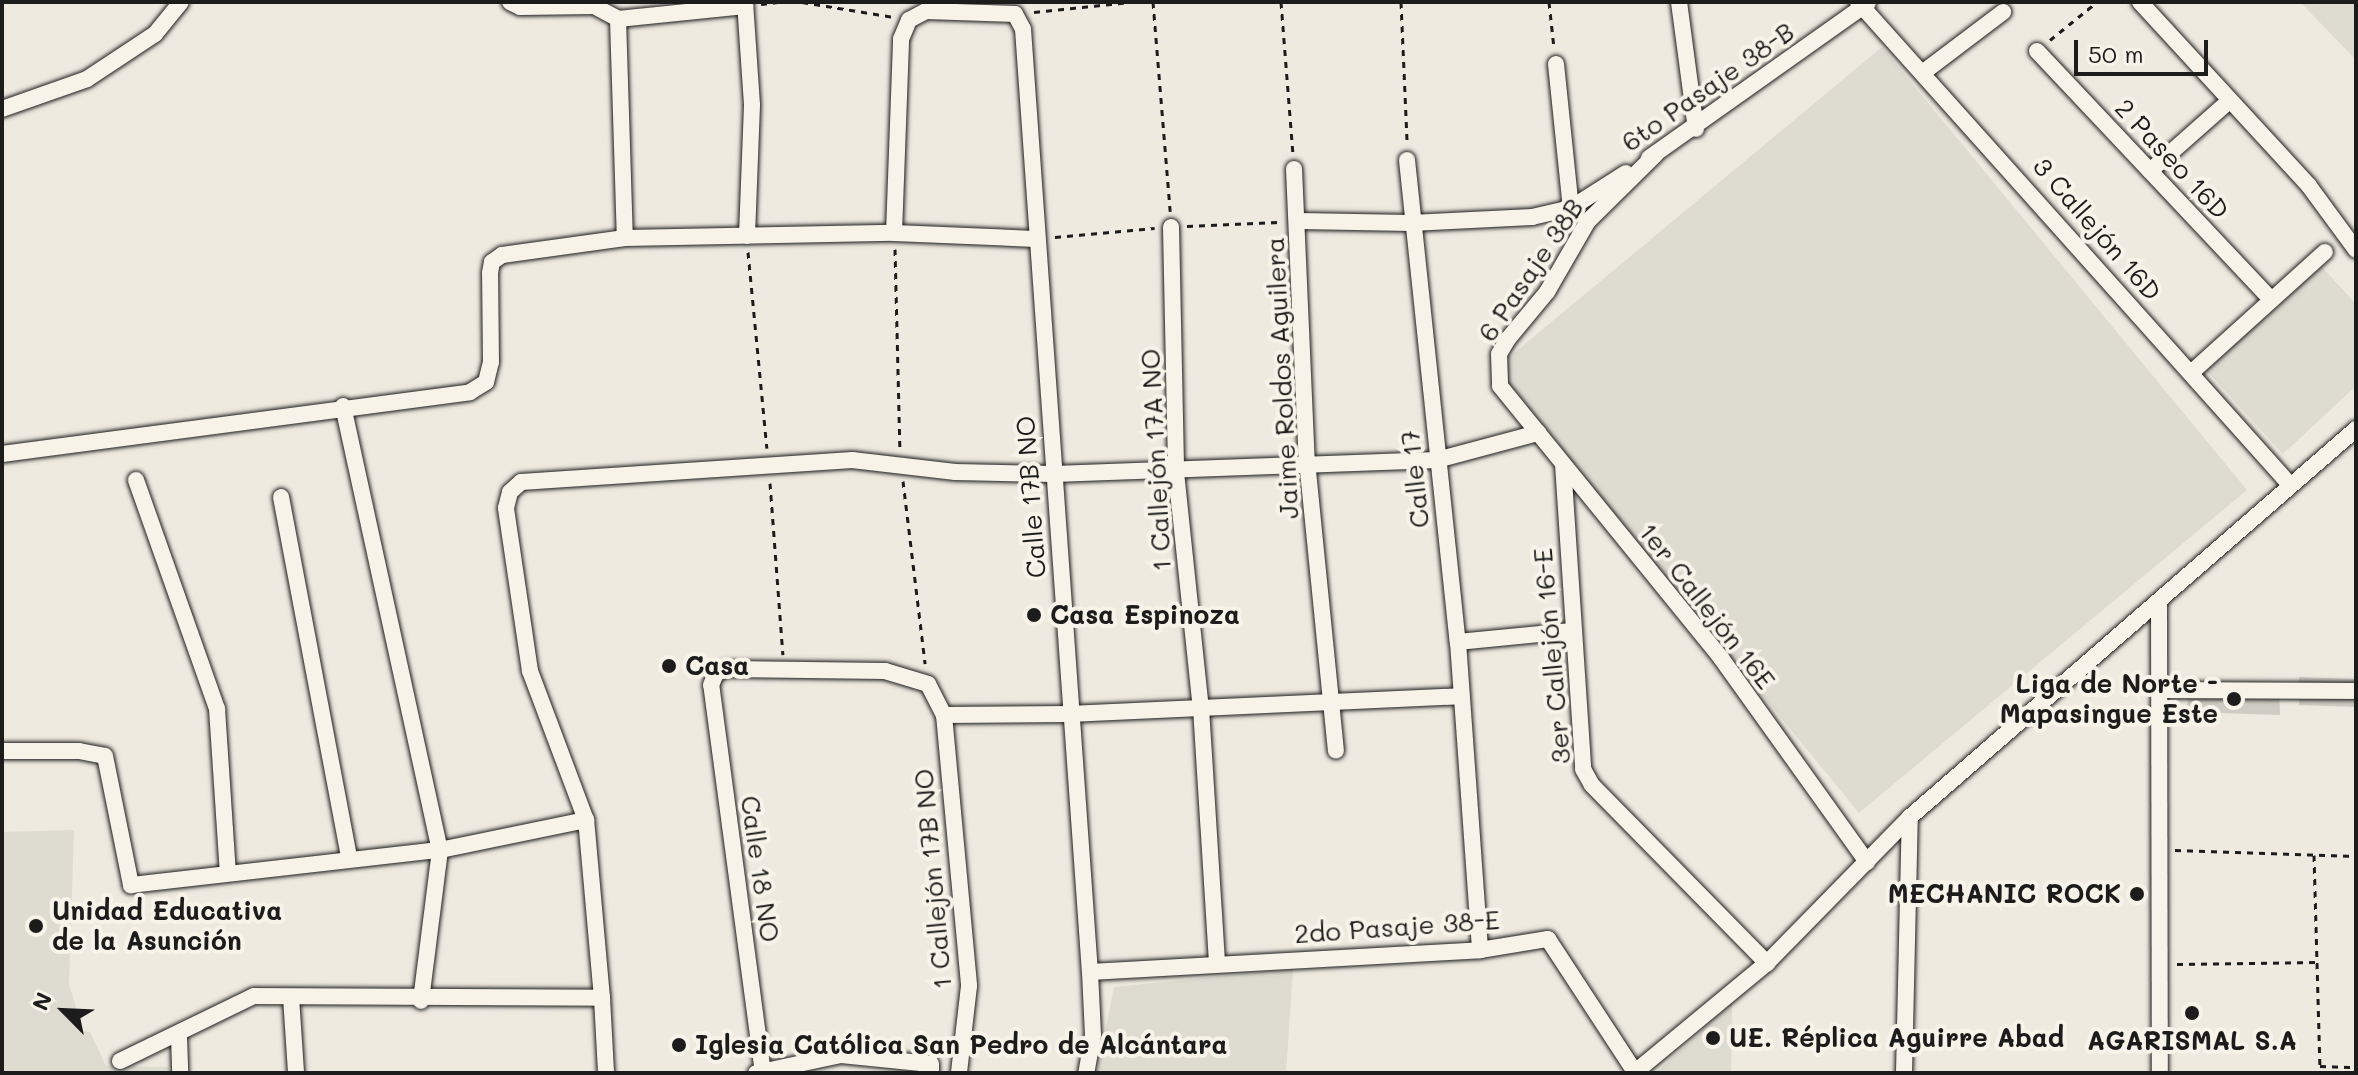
<!DOCTYPE html>
<html>
<head>
<meta charset="utf-8">
<style>
  body { margin:0 }
  #map { position:relative; width:2358px; height:1075px; overflow:hidden; background:#eeeae0; font-family:Mali,sans-serif }
  div>[style] { position:absolute }
  .built>* { inset:0; background:#dedbd1 }
  .green>* { inset:0; background:#cfccc3 }
  .path>* { height:3px; margin-top:-1.5px; transform-origin:0; background:repeating-linear-gradient(90deg,#1c1c1c 0 6px,transparent 0 12px) }
  .roads { filter:drop-shadow(0 0 2px #1c1c1c) drop-shadow(0 0 2px #1c1c1c) }
  .minor>* { height:16px; margin:-8px; padding:0 8px; transform-origin:8px; border-radius:8px; background:#f7f3e8 }
  .dots>* { width:22px; height:22px; translate:-50% -50%; box-sizing:border-box; border:4px solid #f7f3e8; border-radius:50% }
  span { translate:-50% -50%; white-space:nowrap; text-align:center; line-height:1.15; -webkit-text-stroke:8px #f7f3e8; paint-order:stroke }
  .street-label { font-size:26px; color:#1c1c1c }
  .poi-label { font-size:26px; color:#1c1c1c; font-weight:700 }
  .left { translate:0 -50%; text-align:left }
  .right { translate:-100% -50%; text-align:right }
  .frame { position:absolute; inset:0; border:4px solid #1c1c1c; pointer-events:none }
  .north { position:absolute; left:24px; top:971px; width:80px; height:80px; -webkit-text-stroke:6px #f7f3e8; paint-order:stroke; rotate:294deg; font-size:22px; font-weight:700; line-height:32px; text-align:center; color:#1c1c1c }
  .north::after { content:''; display:block; margin:auto; width:28px; height:36px; background:#1c1c1c; clip-path:polygon(50% 0,100% 100%,50% 72%,0 100%) }
  .scale { position:absolute; left:2074px; top:40px; width:134px; height:36px; box-sizing:border-box; border:4px solid #1c1c1c; border-top:0; padding-left:10px; font-size:24px; line-height:28px; white-space:nowrap; color:#1c1c1c; -webkit-text-stroke:6px #f7f3e8; paint-order:stroke }
</style>
</head>
<body>
<div id="map">
  <div class="built">
    <div style="clip-path:polygon(2300px 2px,2356px 2px,2356px 60px)"></div>
    <div style="clip-path:polygon(1882px 47px,2247px 490px,1859px 813px,1495px 369px)"></div>
    <div style="clip-path:polygon(2320px 265px,2356px 304px,2356px 386px,2283px 454px,2206px 370px)"></div>
    <div style="clip-path:polygon(74px 830px,69px 984px,83px 1031px,90px 1032px,106px 1066px,169px 1067px,170px 1073px,2px 1073px,2px 832px)"></div>
    <div style="clip-path:polygon(1293px 969px,1286px 1073px,1097px 1073px,1114px 987px)"></div>
    <div style="clip-path:polygon(1732px 1003px,1731px 1073px,1656px 1073px)"></div>
  </div>
  <div class="green">
    <div style="clip-path:polygon(2299px 677px,2356px 679px,2356px 707px,2299px 705px)"></div>
    <div style="clip-path:polygon(2188px 683px,2279px 686px,2280px 715px,2187px 712px)"></div>
  </div>
  <div class="path">
    <div style="left:802px;top:2px;width:93px;rotate:9.3deg"></div>
    <div style="left:1153px;top:2px;width:210px;rotate:85.3deg"></div>
    <div style="left:1281px;top:2px;width:152px;rotate:85.5deg"></div>
    <div style="left:1401px;top:2px;width:140px;rotate:87.5deg"></div>
    <div style="left:1549px;top:2px;width:46px;rotate:83.8deg"></div>
    <div style="left:761px;top:4px;width:17px;rotate:-7deg"></div>
    <div style="left:1034px;top:12px;width:97px;rotate:-5.9deg"></div>
    <div style="left:2050px;top:40px;width:60px;rotate:-39deg"></div>
    <div style="left:1187px;top:226px;width:92px;rotate:-2.5deg"></div>
    <div style="left:1055px;top:237px;width:100px;rotate:-5.1deg"></div>
    <div style="left:895px;top:249px;width:200px;rotate:88.6deg"></div>
    <div style="left:748px;top:252px;width:197px;rotate:84.5deg"></div>
    <div style="left:903px;top:481px;width:184px;rotate:83.1deg"></div>
    <div style="left:770px;top:483px;width:172px;rotate:85.7deg"></div>
    <div style="left:2175px;top:850px;width:181px;rotate:1.9deg"></div>
    <div style="left:2314px;top:855px;width:211px;rotate:88.4deg"></div>
    <div style="left:2320px;top:1066px;width:36px;rotate:2deg"></div>
    <div style="left:2177px;top:964px;width:140px;rotate:-0.8deg"></div>
  </div>
  <div class="roads">
    <div class="minor">
      <div style="left:510px;top:2px;width:11px;rotate:27deg"></div>
      <div style="left:520px;top:7px;width:74px;rotate:-0.8deg"></div>
      <div style="left:594px;top:6px;width:27px;rotate:28deg"></div>
      <div style="left:618px;top:19px;width:128px;rotate:-5.8deg"></div>
      <div style="left:745px;top:2px;width:103px;rotate:86.1deg"></div>
      <div style="left:752px;top:105px;width:131px;rotate:92.2deg"></div>
      <div style="left:1679px;top:2px;width:128px;rotate:82.4deg"></div>
      <div style="left:1858px;top:2px;width:649px;rotate:48.18deg"></div>
      <div style="left:2140px;top:2px;width:250px;rotate:47.4deg"></div>
      <div style="left:2309px;top:186px;width:79px;rotate:53.7deg"></div>
      <div style="left:618px;top:19px;width:219px;rotate:88.2deg"></div>
      <div style="left:2037px;top:51px;width:342px;rotate:46.7deg"></div>
      <div style="left:1556px;top:64px;width:145px;rotate:84.1deg"></div>
      <div style="left:1925px;top:71px;width:98px;rotate:-37.1deg"></div>
      <div style="left:2px;top:109px;width:90px;rotate:-19.4deg"></div>
      <div style="left:87px;top:79px;width:82px;rotate:-33.5deg"></div>
      <div style="left:155px;top:34px;width:41px;rotate:-50.9deg"></div>
      <div style="left:1656px;top:154px;width:95px;rotate:135.4deg"></div>
      <div style="left:1588px;top:221px;width:82px;rotate:120deg"></div>
      <div style="left:1547px;top:292px;width:61px;rotate:129.7deg"></div>
      <div style="left:1508px;top:339px;width:17px;rotate:121deg"></div>
      <div style="left:1499px;top:354px;width:32px;rotate:88deg"></div>
      <div style="left:1500px;top:386px;width:350px;rotate:50.9deg"></div>
      <div style="left:1721px;top:658px;width:251px;rotate:54.4deg"></div>
      <div style="left:1649px;top:158px;width:268px;rotate:-35.3deg"></div>
      <div style="left:1407px;top:160px;width:485px;rotate:84deg"></div>
      <div style="left:1458px;top:642px;width:309px;rotate:85.9deg"></div>
      <div style="left:1294px;top:169px;width:292px;rotate:87.5deg"></div>
      <div style="left:1307px;top:461px;width:291px;rotate:84.3deg"></div>
      <div style="left:2150px;top:171px;width:106px;rotate:-41.5deg"></div>
      <div style="left:1299px;top:221px;width:112px;rotate:1deg"></div>
      <div style="left:1411px;top:223px;width:121px;rotate:-2.8deg"></div>
      <div style="left:1532px;top:217px;width:40px;rotate:-13deg"></div>
      <div style="left:1571px;top:208px;width:65px;rotate:-32.5deg"></div>
      <div style="left:1171px;top:227px;width:245px;rotate:88.8deg"></div>
      <div style="left:1176px;top:472px;width:237px;rotate:84deg"></div>
      <div style="left:1201px;top:708px;width:255px;rotate:86.4deg"></div>
      <div style="left:894px;top:233px;width:194px;rotate:-87.9deg"></div>
      <div style="left:901px;top:39px;width:21px;rotate:-67deg"></div>
      <div style="left:909px;top:20px;width:19px;rotate:-28deg"></div>
      <div style="left:926px;top:11px;width:89px;rotate:1.9deg"></div>
      <div style="left:1015px;top:14px;width:17px;rotate:62deg"></div>
      <div style="left:1023px;top:29px;width:945px;rotate:85.94deg"></div>
      <div style="left:1090px;top:972px;width:63px;rotate:87.3deg"></div>
      <div style="left:1093px;top:1035px;width:39px;rotate:100deg"></div>
      <div style="left:2192px;top:372px;width:179px;rotate:-42.1deg"></div>
      <div style="left:343px;top:406px;width:454px;rotate:77.7deg"></div>
      <div style="left:440px;top:850px;width:152px;rotate:97.2deg"></div>
      <div style="left:2px;top:454px;width:472px;rotate:-7.5deg"></div>
      <div style="left:470px;top:392px;width:19px;rotate:-32deg"></div>
      <div style="left:486px;top:382px;width:21px;rotate:-76deg"></div>
      <div style="left:491px;top:362px;width:89px;rotate:-90.6deg"></div>
      <div style="left:490px;top:273px;width:11px;rotate:-80deg"></div>
      <div style="left:492px;top:262px;width:12px;rotate:-35deg"></div>
      <div style="left:502px;top:255px;width:124px;rotate:-7.9deg"></div>
      <div style="left:625px;top:238px;width:269px;rotate:-1.1deg"></div>
      <div style="left:894px;top:233px;width:141px;rotate:2.4deg"></div>
      <div style="left:1563px;top:464px;width:306px;rotate:86.2deg"></div>
      <div style="left:1583px;top:769px;width:18px;rotate:61deg"></div>
      <div style="left:1592px;top:785px;width:250px;rotate:45.5deg"></div>
      <div style="left:136px;top:480px;width:243px;rotate:70.5deg"></div>
      <div style="left:217px;top:709px;width:164px;rotate:86.2deg"></div>
      <div style="left:281px;top:497px;width:367px;rotate:79.3deg"></div>
      <div style="left:2159px;top:601px;width:472px;rotate:89.9deg"></div>
      <div style="left:1458px;top:642px;width:114px;rotate:-5.6deg"></div>
      <div style="left:2160px;top:690px;width:196px;rotate:0.3deg"></div>
      <div style="left:944px;top:715px;width:125px;rotate:-0.5deg"></div>
      <div style="left:1069px;top:714px;width:391px;rotate:-2.6deg"></div>
      <div style="left:2px;top:751px;width:77px"></div>
      <div style="left:79px;top:751px;width:26px;rotate:11deg"></div>
      <div style="left:105px;top:756px;width:132px;rotate:78.6deg"></div>
      <div style="left:131px;top:885px;width:311px;rotate:-6.5deg"></div>
      <div style="left:440px;top:850px;width:149px;rotate:-11.6deg"></div>
      <div style="left:1090px;top:972px;width:391px;rotate:-3.2deg"></div>
      <div style="left:1480px;top:950px;width:69px;rotate:-9.2deg"></div>
      <div style="left:1548px;top:939px;width:159px;rotate:56.8deg"></div>
      <div style="left:291px;top:997px;width:76px;rotate:86.2deg"></div>
      <div style="left:602px;top:998px;width:179px;rotate:-95.1deg"></div>
      <div style="left:586px;top:820px;width:159px;rotate:-110.6deg"></div>
      <div style="left:530px;top:671px;width:165px;rotate:-98.4deg"></div>
      <div style="left:506px;top:508px;width:16px;rotate:-76deg"></div>
      <div style="left:510px;top:492px;width:15px;rotate:-42deg"></div>
      <div style="left:521px;top:482px;width:332px;rotate:-3.8deg"></div>
      <div style="left:852px;top:460px;width:104px;rotate:6.6deg"></div>
      <div style="left:955px;top:472px;width:99px;rotate:1.2deg"></div>
      <div style="left:1054px;top:474px;width:383px;rotate:-2.1deg"></div>
      <div style="left:1437px;top:460px;width:105px;rotate:-15deg"></div>
      <div style="left:179px;top:1037px;width:36px;rotate:88deg"></div>
      <div style="left:120px;top:1061px;width:149px;rotate:-25.9deg"></div>
      <div style="left:254px;top:996px;width:348px;rotate:0.3deg"></div>
      <div style="left:602px;top:998px;width:75px;rotate:86.9deg"></div>
      <div style="left:756px;top:1073px;width:87px;rotate:-12deg"></div>
      <div style="left:841px;top:1055px;width:90px;rotate:5.7deg"></div>
      <div style="left:931px;top:1064px;width:9px;rotate:90deg"></div>
      <div style="left:763px;top:1073px;width:391px;rotate:-97.6deg"></div>
      <div style="left:711px;top:685px;width:13px;rotate:-67deg"></div>
      <div style="left:716px;top:673px;width:13px;rotate:-18deg"></div>
      <div style="left:728px;top:669px;width:157px;rotate:0.7deg"></div>
      <div style="left:885px;top:671px;width:45px;rotate:16.8deg"></div>
      <div style="left:928px;top:684px;width:35px;rotate:63deg"></div>
      <div style="left:944px;top:715px;width:272px;rotate:84.7deg"></div>
      <div style="left:969px;top:986px;width:88px;rotate:96.6deg"></div>
      <div style="left:1634px;top:1073px;width:173px;rotate:-39.6deg"></div>
      <div style="left:1767px;top:963px;width:204px;rotate:-45.6deg"></div>
      <div style="left:1910px;top:817px;width:591px;rotate:-41.02deg"></div>
      <div style="left:1904px;top:1073px;width:256px;rotate:-88.7deg"></div>
    </div>
  </div>
  <div class="dots">
    <div style="left:1034px;top:615px;background:#1c1c1c"></div>
    <div style="left:669px;top:666px;background:#1c1c1c"></div>
    <div style="left:2234px;top:699px;background:#1c1c1c"></div>
    <div style="left:2137px;top:894px;background:#1c1c1c"></div>
    <div style="left:36px;top:926px;background:#1c1c1c"></div>
    <div style="left:2192px;top:1013px;background:#1c1c1c"></div>
    <div style="left:1713px;top:1038px;background:#1c1c1c"></div>
    <div style="left:679px;top:1045px;background:#1c1c1c"></div>
  </div>
  <div class="street-label">
    <span style="left:1708px;top:87px;rotate:-35deg">6to Pasaje 38-B</span>
    <span style="left:2172px;top:159px;rotate:47deg">2 Paseo 16D</span>
    <span style="left:2097px;top:229px;rotate:49deg">3 Callejón 16D</span>
    <span style="left:1531px;top:270px;rotate:-56deg">6 Pasaje 38B</span>
    <span style="left:1282px;top:378px;rotate:-93deg">Jaime Roldos Aguilera</span>
    <span style="left:1156px;top:460px;rotate:-93deg">1 Callejón 17A NO</span>
    <span style="left:1415px;top:479px;rotate:-96deg">Calle 17</span>
    <span style="left:1031px;top:497px;rotate:-94deg">Calle 17B NO</span>
    <span style="left:1707px;top:606px;rotate:52deg">1er Callejón 16E</span>
    <span style="left:1552px;top:656px;rotate:-95deg">3er Callejón 16-E</span>
    <span style="left:760px;top:869px;rotate:82deg">Calle 18 NO</span>
    <span style="left:933px;top:879px;rotate:-95deg">1 Callejón 17B NO</span>
    <span style="left:1397px;top:927px;rotate:-4deg">2do Pasaje 38-E</span>
  </div>
  <div class="poi-label">
    <span class="left" style="left:1050px;top:615px">Casa Espinoza</span>
    <span class="left" style="left:685px;top:666px">Casa</span>
    <span class="right" style="left:2218px;top:699px">Liga de Norte -<br>Mapasingue Este</span>
    <span class="right" style="left:2121px;top:894px">MECHANIC ROCK</span>
    <span class="left" style="left:52px;top:926px">Unidad Educativa<br>de la Asunción</span>
    <span class="left" style="left:1729px;top:1038px">UE. Réplica Aguirre Abad</span>
    <span style="left:2192px;top:1041px">AGARISMAL S.A</span>
    <span class="left" style="left:695px;top:1045px">Iglesia Católica San Pedro de Alcántara</span>
  </div>
  <div class="frame"></div>
  <div class="north">N</div>
  <div class="scale">50 m</div>
</div>
</body>
</html>
